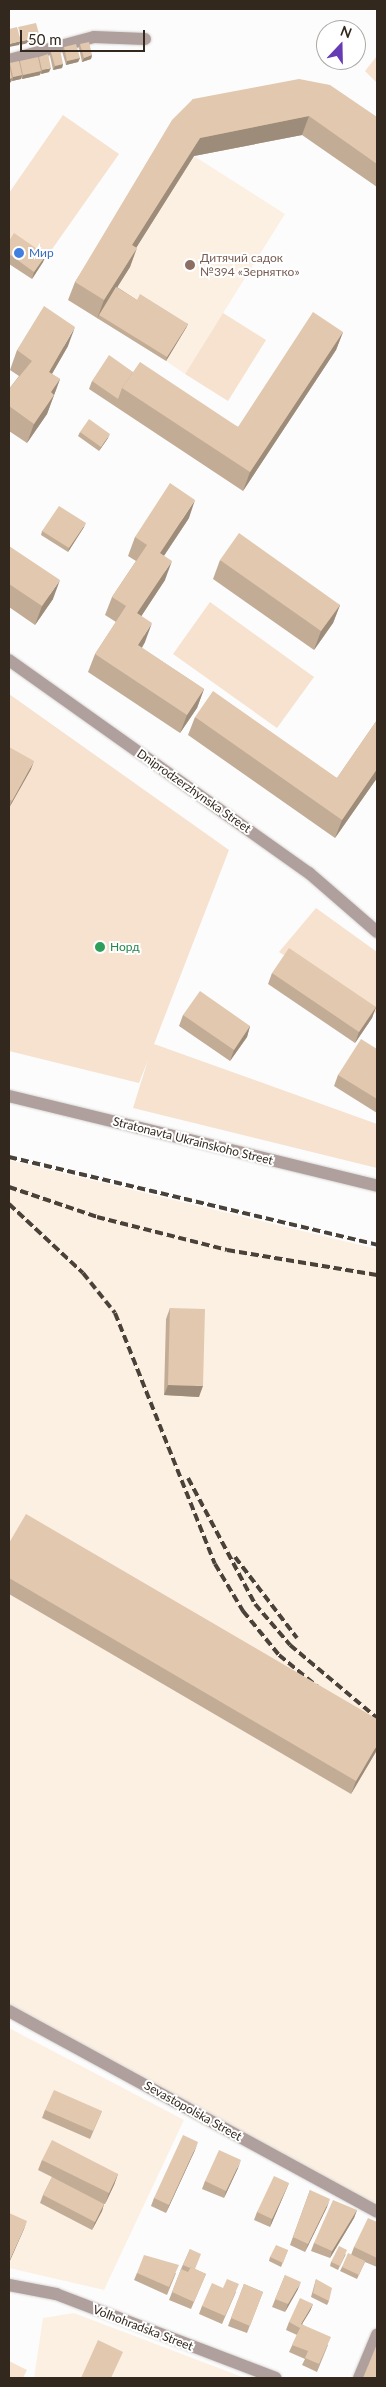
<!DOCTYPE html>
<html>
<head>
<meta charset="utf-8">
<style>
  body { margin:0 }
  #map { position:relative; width:386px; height:2387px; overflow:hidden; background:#fcfcfc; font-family:Lato,sans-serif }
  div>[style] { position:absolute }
  .built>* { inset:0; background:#fcf0e3 }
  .green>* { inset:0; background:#f6e2cf }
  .roads { filter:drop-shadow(0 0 1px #d8d6d4) drop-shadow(0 0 1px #d8d6d4) }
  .minor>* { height:12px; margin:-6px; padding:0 6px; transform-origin:6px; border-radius:6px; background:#b0a09d }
  .rail>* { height:4px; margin-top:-2px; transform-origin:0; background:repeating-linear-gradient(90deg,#4a4139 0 8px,transparent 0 12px) }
  .wall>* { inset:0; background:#c2ac96 }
  .shaded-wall>* { inset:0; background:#9e8c7a }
  .building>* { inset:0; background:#e1c8ae }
  .dots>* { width:14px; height:14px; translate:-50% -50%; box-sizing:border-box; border:2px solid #fff; border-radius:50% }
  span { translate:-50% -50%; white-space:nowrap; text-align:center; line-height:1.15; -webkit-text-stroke:4px #fff; paint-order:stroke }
  .shop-label { font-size:12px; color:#366cbe }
  .left { translate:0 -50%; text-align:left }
  .education-label { font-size:12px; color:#785e54 }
  .street-label { font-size:12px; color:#32281e }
  .leisure-label { font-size:12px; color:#27864d }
  .frame { position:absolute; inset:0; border:10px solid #32281e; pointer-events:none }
  .north { position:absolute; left:316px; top:20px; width:50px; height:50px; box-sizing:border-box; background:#fff; border:1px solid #ada9a5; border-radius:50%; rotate:21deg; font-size:14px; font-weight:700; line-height:20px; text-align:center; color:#32281e }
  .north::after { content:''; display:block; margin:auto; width:18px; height:22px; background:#663cb4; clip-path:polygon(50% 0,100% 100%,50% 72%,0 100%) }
  .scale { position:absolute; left:20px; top:30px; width:125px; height:22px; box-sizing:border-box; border:2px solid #32281e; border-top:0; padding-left:6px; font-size:15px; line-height:18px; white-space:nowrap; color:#32281e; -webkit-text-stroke:4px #fff; paint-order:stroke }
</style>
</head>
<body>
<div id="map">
  <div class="built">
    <div style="clip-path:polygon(194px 156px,285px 214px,185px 374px,166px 361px,135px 304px,115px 291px,126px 264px)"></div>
    <div style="clip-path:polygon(9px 1160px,377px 1249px,377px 2208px,9px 2005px)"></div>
    <div style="clip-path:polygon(9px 2028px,184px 2120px,104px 2290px,9px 2268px)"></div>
    <div style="clip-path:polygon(74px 2313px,245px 2378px,34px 2378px,43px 2318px)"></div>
  </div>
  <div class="green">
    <div style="clip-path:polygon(377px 56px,377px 83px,365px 71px)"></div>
    <div style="clip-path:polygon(63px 115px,119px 154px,43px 262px,9px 238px,9px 193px)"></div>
    <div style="clip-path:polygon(223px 313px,266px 340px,228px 401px,185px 374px)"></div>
    <div style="clip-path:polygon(210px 602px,314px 677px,277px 728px,173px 654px)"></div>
    <div style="clip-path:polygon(9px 694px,229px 850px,154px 1044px,377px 1124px,377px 1168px,133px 1108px,148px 1060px,139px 1083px,9px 1051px)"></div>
    <div style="clip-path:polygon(316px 908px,377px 952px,377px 1014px,279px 952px)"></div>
    <div style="clip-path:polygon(9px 2361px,27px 2370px,23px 2378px,9px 2378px)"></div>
  </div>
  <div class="roads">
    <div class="minor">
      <div style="left:9px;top:60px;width:88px;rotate:-15.1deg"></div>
      <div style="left:94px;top:37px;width:51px;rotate:2.2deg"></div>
      <div style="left:9px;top:660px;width:368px;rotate:35.4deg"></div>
      <div style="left:309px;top:873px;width:90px;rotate:40.9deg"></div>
      <div style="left:9px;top:1096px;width:379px;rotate:13.7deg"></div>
      <div style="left:9px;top:2011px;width:419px;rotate:28.6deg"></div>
      <div style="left:9px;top:2285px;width:48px;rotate:10.8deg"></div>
      <div style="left:56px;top:2294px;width:235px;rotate:20.9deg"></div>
      <div style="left:359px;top:2378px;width:47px;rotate:-67.3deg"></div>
    </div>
  </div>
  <div class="rail">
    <div style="left:9px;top:1157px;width:378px;rotate:13.4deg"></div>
    <div style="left:9px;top:1187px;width:93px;rotate:18.8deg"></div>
    <div style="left:97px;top:1217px;width:134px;rotate:14.2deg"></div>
    <div style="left:227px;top:1250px;width:152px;rotate:9.5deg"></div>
    <div style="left:9px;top:1204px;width:101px;rotate:43deg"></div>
    <div style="left:83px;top:1273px;width:51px;rotate:51.3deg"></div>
    <div style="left:115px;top:1313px;width:270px;rotate:68.3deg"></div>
    <div style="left:215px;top:1564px;width:55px;rotate:59.2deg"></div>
    <div style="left:243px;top:1611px;width:57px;rotate:50.7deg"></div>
    <div style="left:279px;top:1655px;width:50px;rotate:39.4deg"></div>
    <div style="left:188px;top:1478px;width:143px;rotate:62deg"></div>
    <div style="left:255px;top:1604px;width:54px;rotate:49.5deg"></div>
    <div style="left:290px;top:1645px;width:114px;rotate:40deg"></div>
    <div style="left:235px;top:1557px;width:102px;rotate:52.6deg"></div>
  </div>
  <div class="wall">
    <div style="clip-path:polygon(80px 44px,92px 55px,91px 59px,82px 62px,79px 48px)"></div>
    <div style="clip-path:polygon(64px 47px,80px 58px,78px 62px,66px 65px,62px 51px)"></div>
    <div style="clip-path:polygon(51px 52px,63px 64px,62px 68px,53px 70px,50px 56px)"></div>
    <div style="clip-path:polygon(39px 57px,49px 72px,41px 74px,40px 73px,40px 75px,22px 79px,21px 77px,21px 79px,12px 81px,12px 80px,11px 82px,9px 83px,9px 65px,9px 66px,10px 63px,19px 63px,20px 61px,38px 58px)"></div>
    <div style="clip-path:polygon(193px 99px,377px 117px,377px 187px,302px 135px,194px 156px,136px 248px,130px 267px,117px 287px,137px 300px,188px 324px,186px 328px,166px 361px,68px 300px,75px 282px)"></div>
    <div style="clip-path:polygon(9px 241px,43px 262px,32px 279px,9px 264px)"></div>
    <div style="clip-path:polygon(343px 332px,336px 350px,243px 491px,89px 389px,92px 381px,133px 372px,238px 427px)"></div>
    <div style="clip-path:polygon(68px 346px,52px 374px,60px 379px,47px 414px,27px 443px,9px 431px,9px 389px,19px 376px,10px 370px,17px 350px)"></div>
    <div style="clip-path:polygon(80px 432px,108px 438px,99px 451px,78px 436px)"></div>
    <div style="clip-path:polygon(189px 518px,164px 556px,165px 580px,141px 616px,145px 642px,142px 648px,204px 689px,197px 708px,180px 733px,88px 672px,95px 654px,116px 622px,105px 615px,112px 597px,136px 561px,128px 556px,135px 537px)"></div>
    <div style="clip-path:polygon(84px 527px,68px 552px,41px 535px,42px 531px)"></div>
    <div style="clip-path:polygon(9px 546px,53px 599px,35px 625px,9px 607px)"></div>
    <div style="clip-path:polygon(220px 560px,340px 605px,333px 623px,314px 650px,213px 579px)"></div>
    <div style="clip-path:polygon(195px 717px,337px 778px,377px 720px,377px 778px,335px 838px,188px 735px)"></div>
    <div style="clip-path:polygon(9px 747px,31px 769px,9px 808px)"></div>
    <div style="clip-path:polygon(272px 973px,376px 1007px,372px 1018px,355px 1043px,268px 984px)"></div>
    <div style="clip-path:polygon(183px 1015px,250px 1026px,247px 1037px,230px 1061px,179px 1026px)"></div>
    <div style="clip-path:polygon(377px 1049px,377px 1113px,334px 1086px,338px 1075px)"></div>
    <div style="clip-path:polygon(170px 1308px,199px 1397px,164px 1395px,166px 1319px)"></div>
    <div style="clip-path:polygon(9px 1543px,377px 1750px,351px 1794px,9px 1594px)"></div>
    <div style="clip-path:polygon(45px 2110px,102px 2111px,90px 2139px,42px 2118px)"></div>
    <div style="clip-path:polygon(195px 2150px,166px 2213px,151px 2206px,154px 2198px)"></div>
    <div style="clip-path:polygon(42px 2160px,118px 2174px,114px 2185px,105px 2204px,104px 2204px,102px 2211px,92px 2230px,40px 2203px,43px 2195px,52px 2177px,38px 2170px)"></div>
    <div style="clip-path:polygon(238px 2168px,224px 2198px,202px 2189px,205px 2181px)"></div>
    <div style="clip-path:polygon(289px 2183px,270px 2227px,254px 2220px,257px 2212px)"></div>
    <div style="clip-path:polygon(310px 2190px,327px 2207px,305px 2252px,290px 2245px)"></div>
    <div style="clip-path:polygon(357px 2210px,354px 2218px,330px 2258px,311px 2251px,314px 2243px)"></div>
    <div style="clip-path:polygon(377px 2222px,377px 2267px,365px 2262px,357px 2279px,340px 2271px,342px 2267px,351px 2255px,354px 2247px)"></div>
    <div style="clip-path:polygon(190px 2249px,195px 2269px,206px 2274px,191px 2309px,169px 2300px,181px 2269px,188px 2272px,181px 2269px)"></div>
    <div style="clip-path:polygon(288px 2250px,281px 2267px,269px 2261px,270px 2257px)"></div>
    <div style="clip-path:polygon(346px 2254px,338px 2270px,330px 2266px,331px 2262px)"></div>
    <div style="clip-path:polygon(137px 2273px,176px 2273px,167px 2295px,134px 2280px)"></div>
    <div style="clip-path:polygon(285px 2275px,298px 2289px,285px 2312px,272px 2307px)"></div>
    <div style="clip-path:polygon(316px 2279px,329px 2301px,327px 2305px,311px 2297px)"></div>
    <div style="clip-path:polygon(244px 2284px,263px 2292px,247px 2333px,228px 2326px)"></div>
    <div style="clip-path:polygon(223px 2288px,236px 2292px,222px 2324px,199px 2314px,202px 2306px)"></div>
    <div style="clip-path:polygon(313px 2304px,310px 2311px,302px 2324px,328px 2345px,317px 2372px,302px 2365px,305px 2359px,289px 2352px,297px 2335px,286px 2330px,289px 2322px)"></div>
  </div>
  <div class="shaded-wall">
    <div style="clip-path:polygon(40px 37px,38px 41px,20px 45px,22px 41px)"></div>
    <div style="clip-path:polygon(21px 41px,19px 45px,9px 47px,9px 44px)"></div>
    <div style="clip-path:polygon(92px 55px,91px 59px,82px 62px,84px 58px)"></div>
    <div style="clip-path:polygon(80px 58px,78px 62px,66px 65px,67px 61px)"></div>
    <div style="clip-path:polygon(63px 64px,62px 68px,53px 70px,55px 66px)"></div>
    <div style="clip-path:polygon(51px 68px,49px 72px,41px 74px,42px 70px)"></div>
    <div style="clip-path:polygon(41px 71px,40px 75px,22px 79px,23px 75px)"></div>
    <div style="clip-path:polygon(22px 75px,21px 79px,12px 81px,13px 77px)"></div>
    <div style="clip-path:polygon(12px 78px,11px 82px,9px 83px,9px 79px)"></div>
    <div style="clip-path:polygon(309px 116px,302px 135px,194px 156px,126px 264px,132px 245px,200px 138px)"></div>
    <div style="clip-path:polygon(137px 248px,130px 267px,100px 315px,99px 315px,97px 319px,104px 300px)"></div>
    <div style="clip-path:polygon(46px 255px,43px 262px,32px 279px,34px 272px)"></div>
    <div style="clip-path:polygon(188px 324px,186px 328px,166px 361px,167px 357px)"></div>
    <div style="clip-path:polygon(75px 327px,68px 346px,42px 391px,49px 372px)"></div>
    <div style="clip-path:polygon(343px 332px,336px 350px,243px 491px,250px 472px)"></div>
    <div style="clip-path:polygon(60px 379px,47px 414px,27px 443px,34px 424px,51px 392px)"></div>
    <div style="clip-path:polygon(110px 434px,108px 438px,99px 451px,101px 447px)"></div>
    <div style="clip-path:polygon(195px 500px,189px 518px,153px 572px,160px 553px)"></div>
    <div style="clip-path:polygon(86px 523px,84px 527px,68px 552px,69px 548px)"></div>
    <div style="clip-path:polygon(172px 561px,165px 580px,131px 632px,137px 613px)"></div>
    <div style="clip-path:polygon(60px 580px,53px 599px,35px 625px,42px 606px)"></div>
    <div style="clip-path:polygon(340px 605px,333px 623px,314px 650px,321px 631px)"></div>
    <div style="clip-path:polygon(152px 623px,145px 642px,131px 664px,138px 645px)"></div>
    <div style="clip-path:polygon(204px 689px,197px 708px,180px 733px,187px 715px)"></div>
    <div style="clip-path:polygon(34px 761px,31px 769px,9px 808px,12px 801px)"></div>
    <div style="clip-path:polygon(377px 769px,377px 778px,335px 838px,342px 820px)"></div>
    <div style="clip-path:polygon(376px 1007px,372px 1018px,355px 1043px,359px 1032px)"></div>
    <div style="clip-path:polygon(250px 1026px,247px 1037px,230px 1061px,234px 1050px)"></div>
    <div style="clip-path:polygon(168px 1385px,203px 1386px,199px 1397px,164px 1395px)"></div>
    <div style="clip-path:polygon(377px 1745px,377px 1750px,351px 1794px,356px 1781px)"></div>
    <div style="clip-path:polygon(198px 2142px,195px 2150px,166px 2213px,169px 2205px)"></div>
    <div style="clip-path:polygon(241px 2160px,238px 2168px,224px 2198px,226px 2191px)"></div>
    <div style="clip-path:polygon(118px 2174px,114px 2185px,105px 2204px,109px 2193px)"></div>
    <div style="clip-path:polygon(289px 2183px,286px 2190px,270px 2227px,272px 2219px)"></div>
    <div style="clip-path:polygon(330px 2199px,327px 2207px,305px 2252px,308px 2244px)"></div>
    <div style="clip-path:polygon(104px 2204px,102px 2211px,92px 2230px,95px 2222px)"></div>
    <div style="clip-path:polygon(357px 2210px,354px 2218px,330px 2258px,332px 2251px)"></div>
    <div style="clip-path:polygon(27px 2221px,24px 2229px,9px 2263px,9px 2261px)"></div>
    <div style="clip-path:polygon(301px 2282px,298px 2289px,285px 2312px,288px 2304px)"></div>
    <div style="clip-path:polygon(313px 2304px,310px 2311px,299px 2329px,301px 2324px)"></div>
  </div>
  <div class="building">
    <div style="clip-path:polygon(36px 23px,40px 37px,22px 41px,18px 27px)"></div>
    <div style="clip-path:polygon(17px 27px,21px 41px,9px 44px,9px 29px)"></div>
    <div style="clip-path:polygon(89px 42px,92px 55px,84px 58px,80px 44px)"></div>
    <div style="clip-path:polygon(76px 44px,80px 58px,67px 61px,64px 47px)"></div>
    <div style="clip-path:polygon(60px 50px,63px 64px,55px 66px,51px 52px)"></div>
    <div style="clip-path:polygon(48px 54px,51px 68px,42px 70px,39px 57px)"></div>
    <div style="clip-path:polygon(38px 57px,41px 71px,23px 75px,20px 61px)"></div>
    <div style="clip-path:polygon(19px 61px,22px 75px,13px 77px,10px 63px)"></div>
    <div style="clip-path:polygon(9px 65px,12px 78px,9px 79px)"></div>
    <div style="clip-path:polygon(299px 79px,330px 85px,377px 117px,377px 164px,309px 116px,200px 138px,132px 245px,137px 248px,104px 300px,75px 282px,172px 120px,193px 99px)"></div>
    <div style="clip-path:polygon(14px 233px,46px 255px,34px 272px,9px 254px,9px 241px)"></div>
    <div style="clip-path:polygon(116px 287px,137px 300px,140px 294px,188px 324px,167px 357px,99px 315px)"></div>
    <div style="clip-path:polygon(44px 306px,75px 327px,49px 372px,60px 379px,51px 392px,54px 395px,34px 424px,9px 406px,9px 389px,32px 361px,17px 350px)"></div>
    <div style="clip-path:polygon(313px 312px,343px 332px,250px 472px,122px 388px,140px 362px,238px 427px)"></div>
    <div style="clip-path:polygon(109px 355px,133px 372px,122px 388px,118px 399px,92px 381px)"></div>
    <div style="clip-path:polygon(89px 419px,110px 434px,101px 447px,80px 432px)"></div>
    <div style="clip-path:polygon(170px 483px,195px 500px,160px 553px,172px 561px,137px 613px,152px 623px,138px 645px,204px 689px,187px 715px,95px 654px,126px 606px,112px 597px,147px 545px,135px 537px)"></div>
    <div style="clip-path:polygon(59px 506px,86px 523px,69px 548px,42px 531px)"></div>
    <div style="clip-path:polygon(239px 533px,340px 605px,321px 631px,220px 560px)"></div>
    <div style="clip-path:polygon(9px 546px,60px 580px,42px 606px,9px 584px)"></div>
    <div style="clip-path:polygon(213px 691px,337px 778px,377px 720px,377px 769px,342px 820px,195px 717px)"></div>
    <div style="clip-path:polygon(9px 747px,34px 761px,12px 801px,9px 799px)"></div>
    <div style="clip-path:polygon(289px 948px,376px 1007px,359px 1032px,272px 973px)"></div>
    <div style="clip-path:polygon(200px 991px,250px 1026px,234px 1050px,183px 1015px)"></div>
    <div style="clip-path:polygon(361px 1039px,377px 1049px,377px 1099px,338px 1075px)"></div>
    <div style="clip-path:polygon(170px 1308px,205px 1309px,203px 1386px,168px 1385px)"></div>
    <div style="clip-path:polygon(26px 1514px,377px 1719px,377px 1745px,356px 1781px,9px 1578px,9px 1543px)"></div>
    <div style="clip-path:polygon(54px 2090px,102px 2111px,93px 2131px,45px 2110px)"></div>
    <div style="clip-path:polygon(183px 2135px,198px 2142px,169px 2205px,154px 2198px)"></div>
    <div style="clip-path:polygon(52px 2140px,118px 2174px,109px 2193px,42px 2160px)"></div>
    <div style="clip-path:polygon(219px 2150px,241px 2160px,226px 2191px,205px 2181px)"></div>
    <div style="clip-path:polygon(274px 2176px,289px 2183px,272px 2219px,257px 2212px)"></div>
    <div style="clip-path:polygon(52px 2177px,104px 2204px,95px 2222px,43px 2195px)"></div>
    <div style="clip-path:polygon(310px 2190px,330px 2199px,308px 2244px,293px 2237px)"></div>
    <div style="clip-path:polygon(333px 2200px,357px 2210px,332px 2251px,314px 2243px)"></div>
    <div style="clip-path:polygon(9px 2213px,27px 2221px,9px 2261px)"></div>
    <div style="clip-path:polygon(368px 2218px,377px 2222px,377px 2258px,354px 2247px)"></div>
    <div style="clip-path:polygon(276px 2245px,288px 2250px,283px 2263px,270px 2257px)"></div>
    <div style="clip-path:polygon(339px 2246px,347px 2250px,340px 2266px,331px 2262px)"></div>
    <div style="clip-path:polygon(190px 2249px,201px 2254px,195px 2269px,191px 2267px,190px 2268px,183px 2265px)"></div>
    <div style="clip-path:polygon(348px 2253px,365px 2261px,359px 2275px,342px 2267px)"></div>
    <div style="clip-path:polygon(144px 2255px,179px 2265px,169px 2287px,137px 2273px)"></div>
    <div style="clip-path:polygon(191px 2267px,206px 2274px,194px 2302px,172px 2292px,181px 2269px,188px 2272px)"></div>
    <div style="clip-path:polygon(285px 2275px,301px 2282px,288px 2304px,275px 2299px)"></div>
    <div style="clip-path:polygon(227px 2279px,239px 2284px,225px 2316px,202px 2306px,212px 2283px,223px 2288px)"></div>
    <div style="clip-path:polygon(316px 2279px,332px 2288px,329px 2301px,313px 2293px)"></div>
    <div style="clip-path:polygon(244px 2284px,263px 2292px,250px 2326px,231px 2318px)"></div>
    <div style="clip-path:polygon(300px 2298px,313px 2304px,301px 2324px,331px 2337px,319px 2364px,305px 2358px,308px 2351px,292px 2345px,300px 2328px,289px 2322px)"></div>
    <div style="clip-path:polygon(98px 2340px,123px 2352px,111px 2378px,81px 2378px)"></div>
    <div style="clip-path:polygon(377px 2344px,377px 2378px,363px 2378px)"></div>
  </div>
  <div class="dots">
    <div style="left:19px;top:253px;background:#3f7fe0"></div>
    <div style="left:190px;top:265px;background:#8d6e63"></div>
    <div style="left:100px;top:947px;background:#2e9e5b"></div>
  </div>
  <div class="shop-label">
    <span class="left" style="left:29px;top:253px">Мир</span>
  </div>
  <div class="education-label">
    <span class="left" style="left:200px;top:265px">Дитячий садок<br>№394 «Зернятко»</span>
  </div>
  <div class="street-label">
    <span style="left:194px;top:791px;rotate:35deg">Dniprodzerzhynska Street</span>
    <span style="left:193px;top:1141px;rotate:14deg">Stratonavta Ukrainskoho Street</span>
    <span style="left:193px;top:2111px;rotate:29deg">Sevastopolska Street</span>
    <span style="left:143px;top:2328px;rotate:21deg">Volhohradska Street</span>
  </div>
  <div class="leisure-label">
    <span class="left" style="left:110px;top:947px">Норд</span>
  </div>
  <div class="frame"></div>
  <div class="north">N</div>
  <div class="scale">50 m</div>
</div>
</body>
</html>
